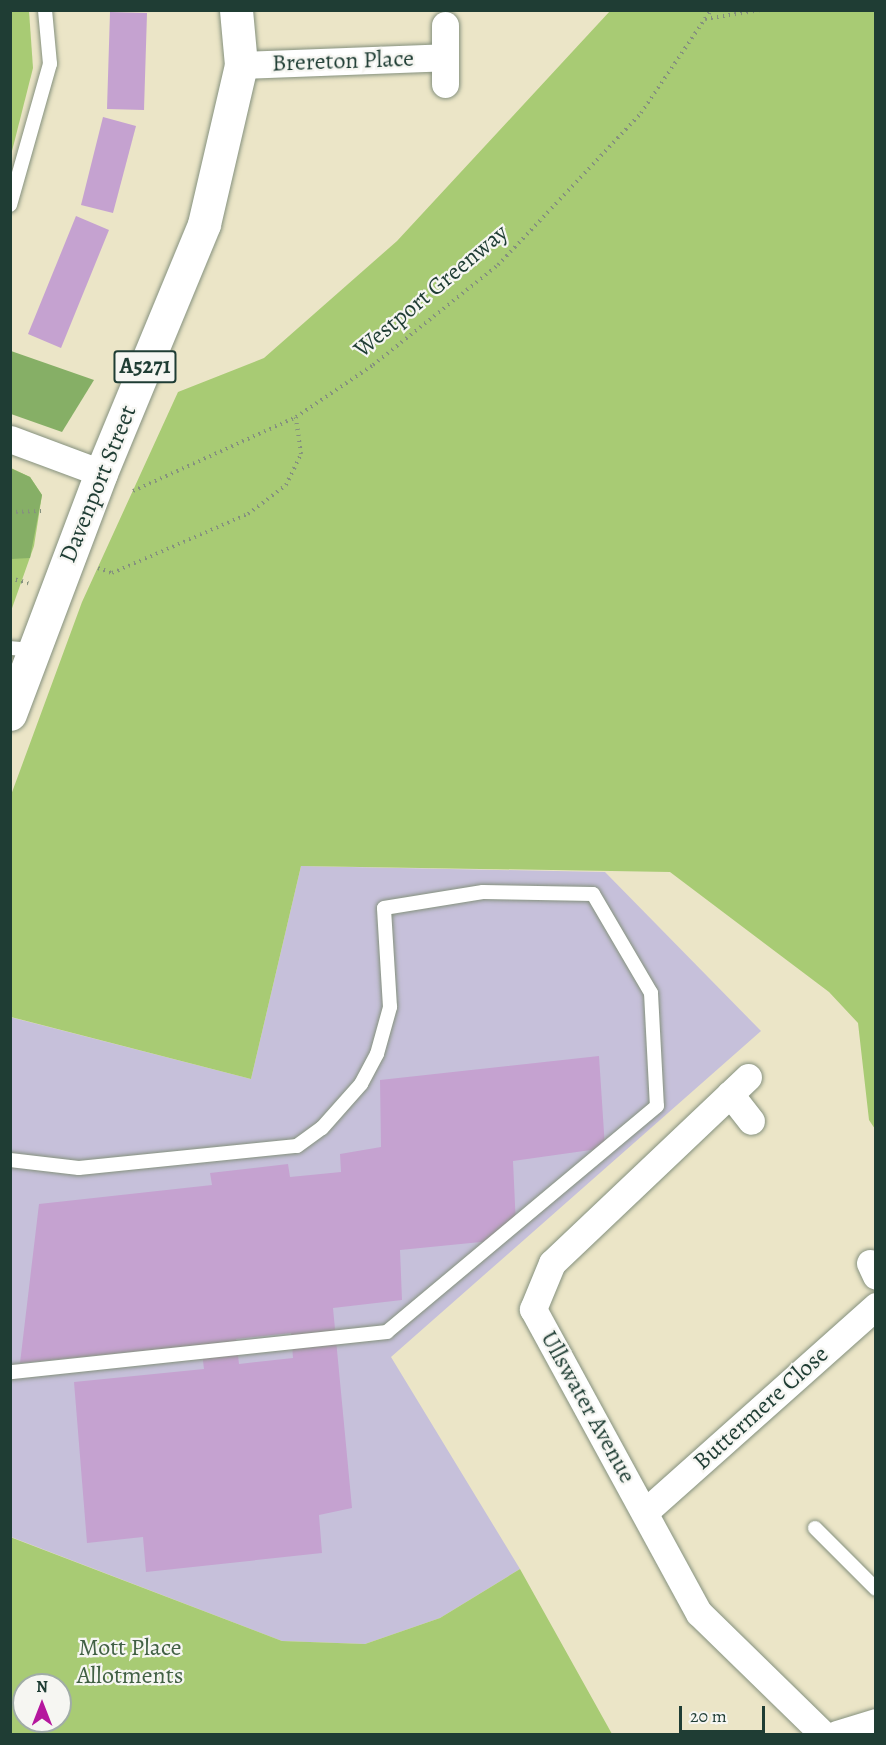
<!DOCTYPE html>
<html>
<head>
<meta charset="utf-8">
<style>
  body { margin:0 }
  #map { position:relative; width:886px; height:1745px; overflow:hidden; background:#ebe5c7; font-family:Alegreya,serif }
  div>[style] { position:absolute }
  .industrial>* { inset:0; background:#c6c0da }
  .green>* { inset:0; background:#a8cb74 }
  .forest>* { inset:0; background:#86af66 }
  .building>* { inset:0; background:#c5a2d0 }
  .path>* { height:4px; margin-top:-2px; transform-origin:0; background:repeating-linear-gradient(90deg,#85917e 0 1.5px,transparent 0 6px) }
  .roads { filter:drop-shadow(0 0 2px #85917e) drop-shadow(0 0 2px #85917e) }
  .lane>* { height:14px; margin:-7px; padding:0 7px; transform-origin:7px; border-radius:7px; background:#fff }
  .street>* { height:27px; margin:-13.5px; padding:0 13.5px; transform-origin:13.5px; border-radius:13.5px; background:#fff }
  .primary>* { height:33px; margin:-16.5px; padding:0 16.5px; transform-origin:16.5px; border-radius:16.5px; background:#fff }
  span { translate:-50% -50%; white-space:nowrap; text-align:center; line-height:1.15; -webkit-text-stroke:4.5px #f6f6f2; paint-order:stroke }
  .shield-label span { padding:2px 4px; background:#f6f6f2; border:2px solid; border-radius:4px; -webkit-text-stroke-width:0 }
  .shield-label { font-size:22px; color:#1f3d34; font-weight:700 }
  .street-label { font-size:24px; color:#1f3d34 }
  .park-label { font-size:24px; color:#416044 }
  .frame { position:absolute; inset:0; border:12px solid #1f3d34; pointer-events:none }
  .north { position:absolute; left:12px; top:1673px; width:60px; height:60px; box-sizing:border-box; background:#f6f6f2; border:2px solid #a0aca6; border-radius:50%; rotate:0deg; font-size:16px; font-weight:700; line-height:24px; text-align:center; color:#1f3d34 }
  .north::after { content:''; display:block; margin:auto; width:21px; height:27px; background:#b5179e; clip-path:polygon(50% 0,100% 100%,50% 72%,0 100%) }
  .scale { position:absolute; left:679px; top:1706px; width:86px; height:27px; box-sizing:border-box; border:3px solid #1f3d34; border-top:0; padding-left:8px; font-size:18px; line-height:21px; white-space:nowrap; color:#1f3d34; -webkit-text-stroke:4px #f6f6f2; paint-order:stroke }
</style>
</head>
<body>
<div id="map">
  <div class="industrial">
    <div style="clip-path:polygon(301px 866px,605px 872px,761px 1031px,391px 1357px,520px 1569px,440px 1618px,365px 1644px,282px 1641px,11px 1537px,10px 1017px,251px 1079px)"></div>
  </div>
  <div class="green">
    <div style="clip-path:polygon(11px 10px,29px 11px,33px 68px,11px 155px)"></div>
    <div style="clip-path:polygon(610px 11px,875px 11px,875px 1129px,869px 1120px,858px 1023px,829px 992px,670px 872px,301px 866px,251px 1079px,11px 1017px,11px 795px,82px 602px,178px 392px,264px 358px,397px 241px)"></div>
    <div style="clip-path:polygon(11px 468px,30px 477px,42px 495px,34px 546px,11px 611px)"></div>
    <div style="clip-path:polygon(evenodd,10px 1537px,282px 1641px,365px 1644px,440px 1618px,520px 1569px,612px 1734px,11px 1734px,10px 1537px,24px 1685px,60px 1685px,60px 1721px,24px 1721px,24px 1685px)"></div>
  </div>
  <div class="forest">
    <div style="clip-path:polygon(11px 351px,94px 380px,62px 432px,11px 414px)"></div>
    <div style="clip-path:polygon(10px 468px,30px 477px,42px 495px,30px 558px,11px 559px)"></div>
  </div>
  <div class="building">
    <div style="clip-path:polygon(110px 12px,147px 13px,144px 110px,107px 109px)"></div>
    <div style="clip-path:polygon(103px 117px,136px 126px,113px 213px,81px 205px)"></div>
    <div style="clip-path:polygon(76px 216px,109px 230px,61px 348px,28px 334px)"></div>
    <div style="clip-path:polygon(evenodd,599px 1056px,605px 1148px,513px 1161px,516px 1226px,491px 1241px,400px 1250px,402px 1300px,333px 1308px,352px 1508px,319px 1515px,322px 1553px,146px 1572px,143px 1537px,87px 1543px,74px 1382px,204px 1369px,201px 1345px,20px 1363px,39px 1204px,212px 1185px,210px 1173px,288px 1164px,290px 1177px,341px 1172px,340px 1154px,381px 1147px,380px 1080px,599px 1056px,291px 1333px,293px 1358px,239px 1364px,236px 1339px,291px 1333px)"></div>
  </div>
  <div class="path">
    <div style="left:705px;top:19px;width:56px;rotate:-9.3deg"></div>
    <div style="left:133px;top:491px;width:179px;rotate:-24.4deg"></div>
    <div style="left:296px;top:417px;width:93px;rotate:-34deg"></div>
    <div style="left:373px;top:365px;width:160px;rotate:-38.7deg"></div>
    <div style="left:498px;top:265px;width:209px;rotate:-46.7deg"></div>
    <div style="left:641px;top:113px;width:125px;rotate:-55.8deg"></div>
    <div style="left:10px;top:512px;width:31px;rotate:-2deg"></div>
    <div style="left:98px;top:568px;width:15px;rotate:20deg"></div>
    <div style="left:112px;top:573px;width:148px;rotate:-23.5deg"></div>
    <div style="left:248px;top:514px;width:48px;rotate:-37.3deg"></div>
    <div style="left:286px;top:485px;width:34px;rotate:-64deg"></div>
    <div style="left:301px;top:454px;width:37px;rotate:-98deg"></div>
    <div style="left:10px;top:578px;width:19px;rotate:16deg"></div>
  </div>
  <div class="roads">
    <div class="lane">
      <div style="left:10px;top:205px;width:147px;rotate:-74.2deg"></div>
      <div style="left:50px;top:64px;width:54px;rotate:-95.3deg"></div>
      <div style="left:10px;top:648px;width:23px;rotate:5deg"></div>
      <div style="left:10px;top:1160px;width:69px;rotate:6.6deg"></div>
      <div style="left:79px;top:1168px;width:219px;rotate:-5.8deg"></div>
      <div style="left:297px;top:1146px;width:31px;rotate:-36deg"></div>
      <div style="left:322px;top:1128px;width:59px;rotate:-48.4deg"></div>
      <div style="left:361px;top:1084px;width:34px;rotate:-62deg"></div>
      <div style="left:377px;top:1054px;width:49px;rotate:-74.5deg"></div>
      <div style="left:390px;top:1007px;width:99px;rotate:-93.5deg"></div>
      <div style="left:384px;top:908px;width:100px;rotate:-9.2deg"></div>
      <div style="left:483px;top:892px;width:110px;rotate:1deg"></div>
      <div style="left:593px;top:894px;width:115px;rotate:59.6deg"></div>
      <div style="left:651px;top:993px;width:113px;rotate:87deg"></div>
      <div style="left:657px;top:1106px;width:352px;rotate:140.1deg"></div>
      <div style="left:387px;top:1332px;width:379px;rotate:173.9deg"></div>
      <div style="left:815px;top:1528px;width:86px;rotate:45deg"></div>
    </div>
    <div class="street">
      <div style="left:241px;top:65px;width:204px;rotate:-2.2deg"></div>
      <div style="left:445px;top:84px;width:59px;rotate:-90deg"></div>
      <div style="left:10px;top:439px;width:97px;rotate:20.5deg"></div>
      <div style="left:748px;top:1077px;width:270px;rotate:136.5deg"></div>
      <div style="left:552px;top:1263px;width:50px;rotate:112.4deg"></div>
      <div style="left:533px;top:1309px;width:346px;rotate:61.4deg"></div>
      <div style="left:699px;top:1613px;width:173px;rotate:44.3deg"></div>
      <div style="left:730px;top:1094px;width:34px;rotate:52deg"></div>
      <div style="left:870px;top:1263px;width:14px;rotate:65deg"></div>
      <div style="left:646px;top:1511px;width:308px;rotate:-41.7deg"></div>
      <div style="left:837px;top:1734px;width:41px;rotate:-17.1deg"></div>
    </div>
    <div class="primary">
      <div style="left:10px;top:714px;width:258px;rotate:-69.3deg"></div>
      <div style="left:101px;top:473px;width:269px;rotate:-67.5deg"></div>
      <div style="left:204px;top:224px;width:163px;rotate:-76.9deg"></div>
      <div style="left:241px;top:65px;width:55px;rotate:-95.2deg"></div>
    </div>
  </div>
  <div class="shield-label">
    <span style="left:145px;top:367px">A5271</span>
  </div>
  <div class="street-label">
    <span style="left:343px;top:61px;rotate:-2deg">Brereton Place</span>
    <span style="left:431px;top:291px;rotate:-40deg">Westport Greenway</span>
    <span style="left:98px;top:484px;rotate:-68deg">Davenport Street</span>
    <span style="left:588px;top:1407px;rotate:61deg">Ullswater Avenue</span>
    <span style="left:761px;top:1408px;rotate:-42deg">Buttermere Close</span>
  </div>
  <div class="park-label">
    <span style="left:130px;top:1662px">Mott Place<br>Allotments</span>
  </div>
  <div class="frame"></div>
  <div class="north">N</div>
  <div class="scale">20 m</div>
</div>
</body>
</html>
